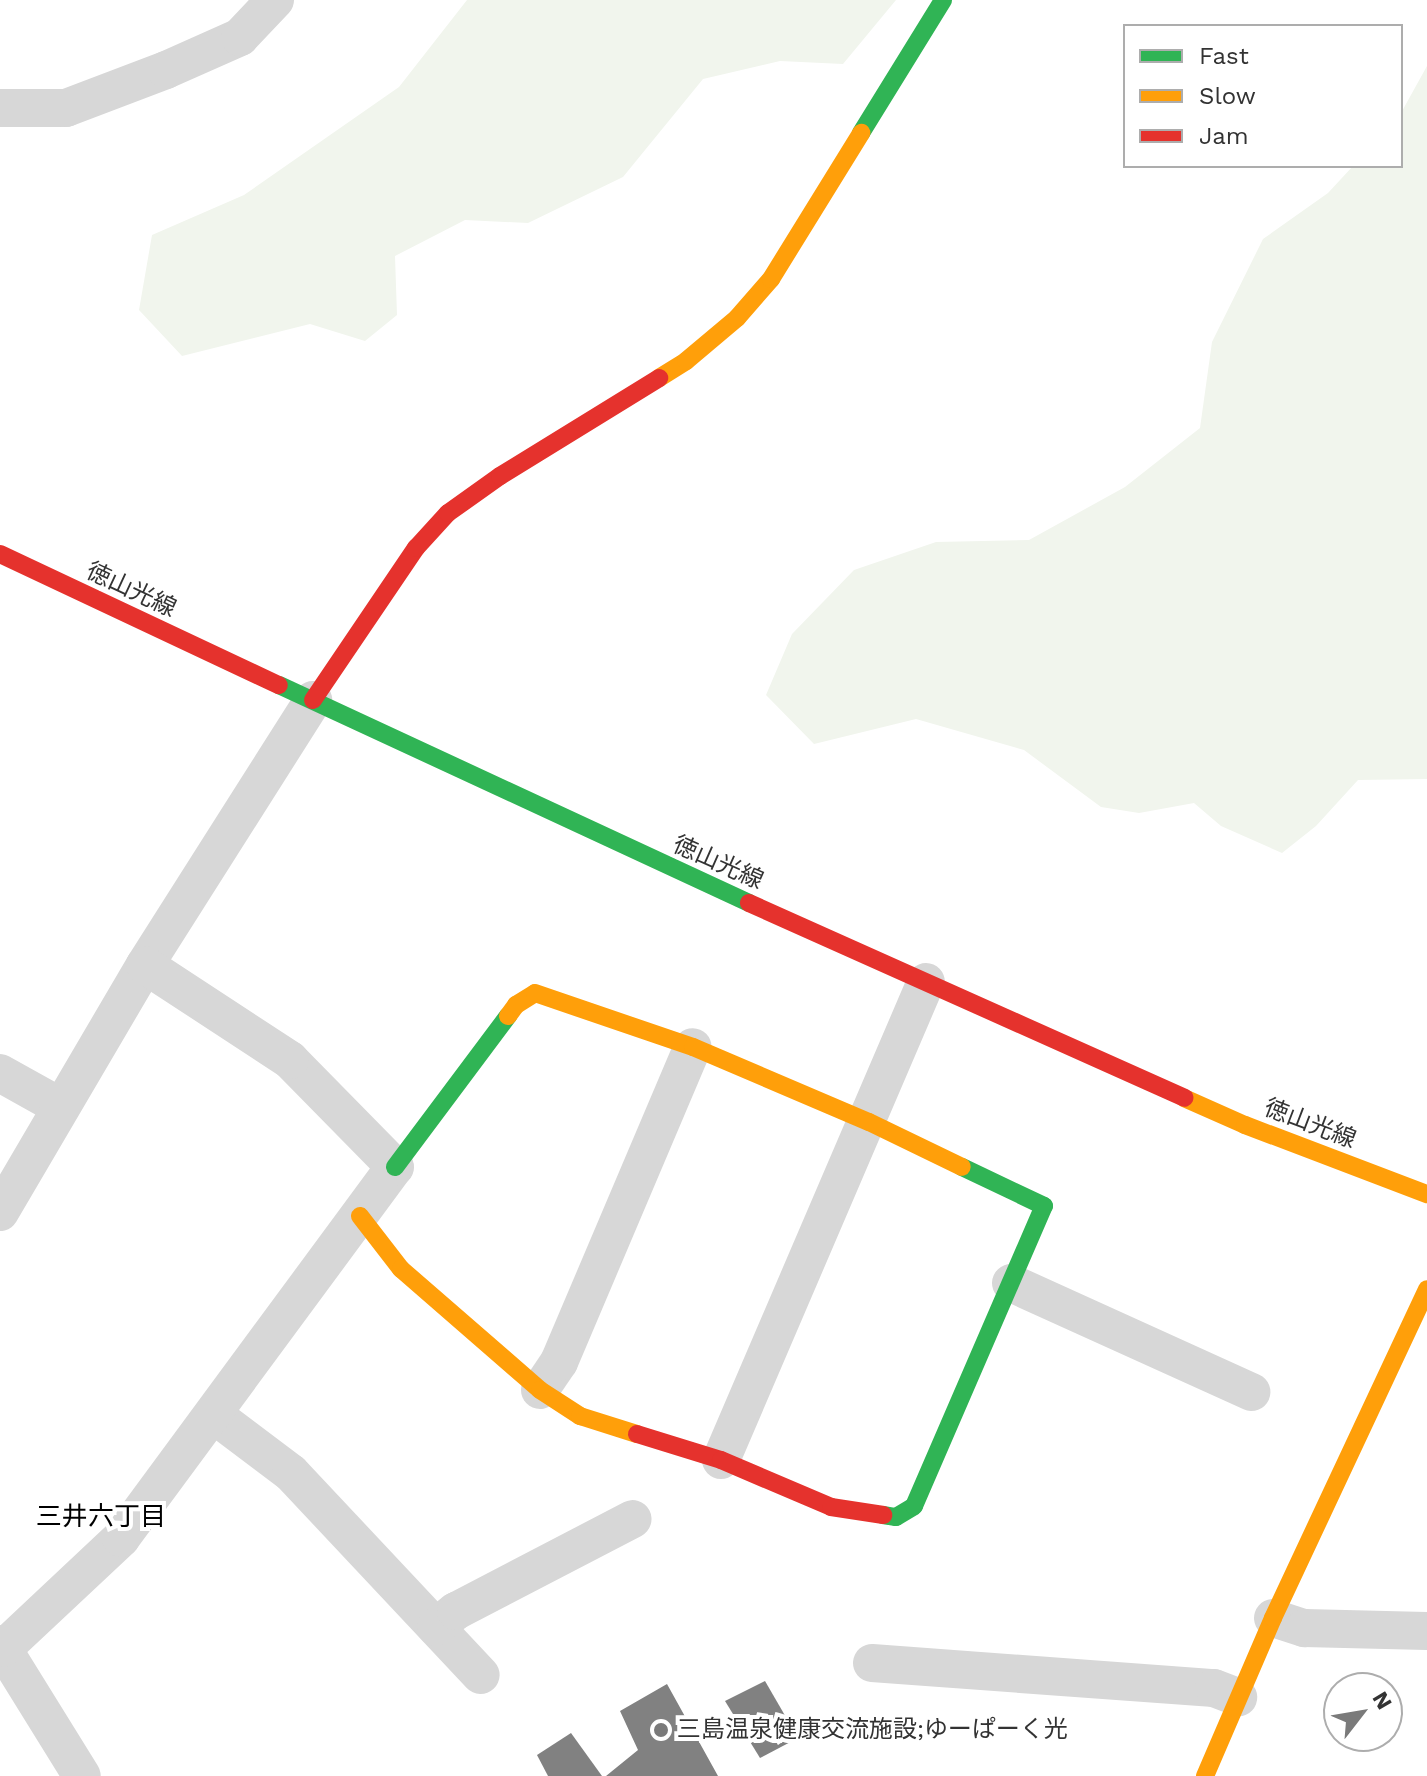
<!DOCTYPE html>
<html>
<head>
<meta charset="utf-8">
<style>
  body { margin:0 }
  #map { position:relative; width:1427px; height:1776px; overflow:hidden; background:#fff; font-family:"Work Sans","Noto Sans JP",sans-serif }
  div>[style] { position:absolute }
  .green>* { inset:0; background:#f1f5ed }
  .building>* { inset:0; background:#818181 }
  .street>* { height:38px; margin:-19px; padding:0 19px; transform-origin:19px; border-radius:19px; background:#d7d7d7 }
  .fast>* { height:18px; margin:-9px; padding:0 9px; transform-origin:9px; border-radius:9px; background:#30b455 }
  .slow>* { height:18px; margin:-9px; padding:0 9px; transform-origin:9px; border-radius:9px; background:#ff9f0a }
  .jam>* { height:18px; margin:-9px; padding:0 9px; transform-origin:9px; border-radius:9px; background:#e5322d }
  .dots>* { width:22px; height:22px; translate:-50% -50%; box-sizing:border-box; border:4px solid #fff; border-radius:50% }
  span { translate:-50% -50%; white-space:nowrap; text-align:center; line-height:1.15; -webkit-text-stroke:8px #fff; paint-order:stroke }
  .street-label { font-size:24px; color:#333 }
  .poi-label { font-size:24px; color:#333 }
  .left { translate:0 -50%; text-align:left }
  .neighbourhood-label { font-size:26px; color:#000 }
  .legend { position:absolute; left:1123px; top:24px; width:280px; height:144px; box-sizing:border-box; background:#fff; border:2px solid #adadad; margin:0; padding:10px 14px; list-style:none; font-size:24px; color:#333 }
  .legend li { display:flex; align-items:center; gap:16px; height:40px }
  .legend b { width:40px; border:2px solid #adadad }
  .north { position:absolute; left:1323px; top:1672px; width:80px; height:80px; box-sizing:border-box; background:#fff; border:2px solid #adadad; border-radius:50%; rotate:59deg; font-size:22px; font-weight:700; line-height:32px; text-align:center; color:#333 }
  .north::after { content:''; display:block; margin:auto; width:28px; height:36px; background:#7a7a7a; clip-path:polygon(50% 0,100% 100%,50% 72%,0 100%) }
</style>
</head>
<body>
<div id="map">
  <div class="green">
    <div style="clip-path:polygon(467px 0,896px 0,843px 64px,780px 61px,703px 79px,623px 177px,528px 223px,465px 220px,395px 256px,397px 315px,365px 341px,310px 324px,182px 356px,139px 310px,152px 235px,244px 195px,399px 87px)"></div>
    <div style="clip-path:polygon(1427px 66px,1427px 779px,1358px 780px,1316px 826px,1282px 853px,1221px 826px,1194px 803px,1139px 813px,1101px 807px,1024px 750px,916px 719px,814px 744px,766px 695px,792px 634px,854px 570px,936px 542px,1029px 540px,1125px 487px,1200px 428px,1212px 342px,1263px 239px,1328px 193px,1353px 166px,1401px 166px,1401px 113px)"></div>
  </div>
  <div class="building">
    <div style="clip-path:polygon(765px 1681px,798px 1738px,760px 1758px,725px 1701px)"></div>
    <div style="clip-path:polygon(667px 1684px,718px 1776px,606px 1776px,638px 1750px,620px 1711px)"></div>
    <div style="clip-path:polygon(571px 1733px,602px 1776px,548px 1776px,537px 1755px)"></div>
  </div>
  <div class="street">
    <div style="left:0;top:108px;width:66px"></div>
    <div style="left:66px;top:108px;width:107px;rotate:-20.8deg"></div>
    <div style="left:166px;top:70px;width:81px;rotate:-24deg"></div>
    <div style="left:240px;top:37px;width:51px;rotate:-46.6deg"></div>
    <div style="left:0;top:1073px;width:70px;rotate:29.1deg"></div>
    <div style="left:0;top:1212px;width:286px;rotate:-59.6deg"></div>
    <div style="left:145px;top:965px;width:314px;rotate:-57.6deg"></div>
    <div style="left:1011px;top:1283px;width:264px;rotate:24.4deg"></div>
    <div style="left:540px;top:1390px;width:34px;rotate:-56deg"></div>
    <div style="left:559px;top:1362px;width:342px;rotate:-67deg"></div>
    <div style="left:214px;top:1415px;width:96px;rotate:37deg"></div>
    <div style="left:291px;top:1473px;width:277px;rotate:46.8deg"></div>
    <div style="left:721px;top:1460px;width:520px;rotate:-66.79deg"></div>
    <div style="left:1273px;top:1618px;width:33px;rotate:18deg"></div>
    <div style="left:1304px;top:1628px;width:123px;rotate:1.4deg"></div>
    <div style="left:436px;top:1627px;width:26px;rotate:-39deg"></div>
    <div style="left:456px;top:1611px;width:199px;rotate:-27.5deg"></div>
    <div style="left:0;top:1644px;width:155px;rotate:58.2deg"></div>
    <div style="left:4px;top:1648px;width:161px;rotate:-43.2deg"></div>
    <div style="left:121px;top:1538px;width:461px;rotate:-53.6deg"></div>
    <div style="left:395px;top:1167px;width:150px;rotate:-134.5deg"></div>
    <div style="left:290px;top:1060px;width:173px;rotate:-146.8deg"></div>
    <div style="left:872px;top:1663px;width:343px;rotate:4.2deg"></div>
    <div style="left:1214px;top:1688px;width:26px;rotate:21deg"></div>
  </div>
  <div class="fast">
    <div style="left:861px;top:133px;width:156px;rotate:-58.3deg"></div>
    <div style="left:279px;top:685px;width:518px;rotate:24.88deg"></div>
    <div style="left:395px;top:1167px;width:189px;rotate:-53.2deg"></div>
    <div style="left:883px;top:1515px;width:13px;rotate:9deg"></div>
    <div style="left:896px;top:1517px;width:21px;rotate:-31deg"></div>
    <div style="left:914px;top:1506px;width:327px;rotate:-66.6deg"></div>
    <div style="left:1044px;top:1206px;width:91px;rotate:-154.6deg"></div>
  </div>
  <div class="slow">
    <div style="left:659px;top:378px;width:32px;rotate:-32deg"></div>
    <div style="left:686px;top:361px;width:67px;rotate:-40.1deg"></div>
    <div style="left:737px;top:318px;width:52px;rotate:-48.9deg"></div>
    <div style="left:771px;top:279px;width:172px;rotate:-58.3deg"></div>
    <div style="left:508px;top:1016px;width:14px;rotate:-54deg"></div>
    <div style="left:516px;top:1005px;width:22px;rotate:-32deg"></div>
    <div style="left:535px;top:993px;width:167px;rotate:18.9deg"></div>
    <div style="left:693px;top:1047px;width:191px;rotate:23.1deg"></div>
    <div style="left:869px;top:1122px;width:103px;rotate:25.8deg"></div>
    <div style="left:1184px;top:1098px;width:67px;rotate:23.9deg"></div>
    <div style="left:1245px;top:1125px;width:195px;rotate:20.8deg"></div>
    <div style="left:360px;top:1216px;width:67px;rotate:52.3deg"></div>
    <div style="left:401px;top:1269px;width:184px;rotate:41deg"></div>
    <div style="left:540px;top:1390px;width:48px;rotate:33deg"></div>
    <div style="left:580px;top:1416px;width:60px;rotate:17.5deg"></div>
    <div style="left:1205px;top:1776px;width:172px;rotate:-66.7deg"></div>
    <div style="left:1273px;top:1618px;width:363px;rotate:-64.9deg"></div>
  </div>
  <div class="jam">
    <div style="left:0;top:554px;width:308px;rotate:25.2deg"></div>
    <div style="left:313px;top:700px;width:184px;rotate:-55.9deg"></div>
    <div style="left:416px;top:548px;width:47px;rotate:-47.6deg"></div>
    <div style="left:448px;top:513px;width:64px;rotate:-35.4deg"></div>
    <div style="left:500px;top:476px;width:187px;rotate:-31.6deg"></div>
    <div style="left:749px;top:903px;width:477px;rotate:24.1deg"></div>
    <div style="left:637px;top:1434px;width:88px;rotate:17.2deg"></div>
    <div style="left:721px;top:1460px;width:120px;rotate:23.1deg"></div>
    <div style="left:831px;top:1507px;width:53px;rotate:8.7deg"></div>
  </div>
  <div class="dots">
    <div style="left:661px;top:1730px;background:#7a7a7a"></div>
  </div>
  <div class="street-label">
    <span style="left:131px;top:590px;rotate:25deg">徳山光線</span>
    <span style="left:718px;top:863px;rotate:24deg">徳山光線</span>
    <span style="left:1310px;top:1124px;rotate:21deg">徳山光線</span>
  </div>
  <div class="poi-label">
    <span class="left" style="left:677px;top:1730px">三島温泉健康交流施設;ゆーぱーく光</span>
  </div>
  <div class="neighbourhood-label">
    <span style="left:101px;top:1517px">三井六丁目</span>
  </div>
  <ul class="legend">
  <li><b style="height:10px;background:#30b455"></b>Fast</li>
  <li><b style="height:10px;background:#ff9f0a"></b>Slow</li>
  <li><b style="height:10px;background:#e5322d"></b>Jam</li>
  </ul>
  <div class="north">N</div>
</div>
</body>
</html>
